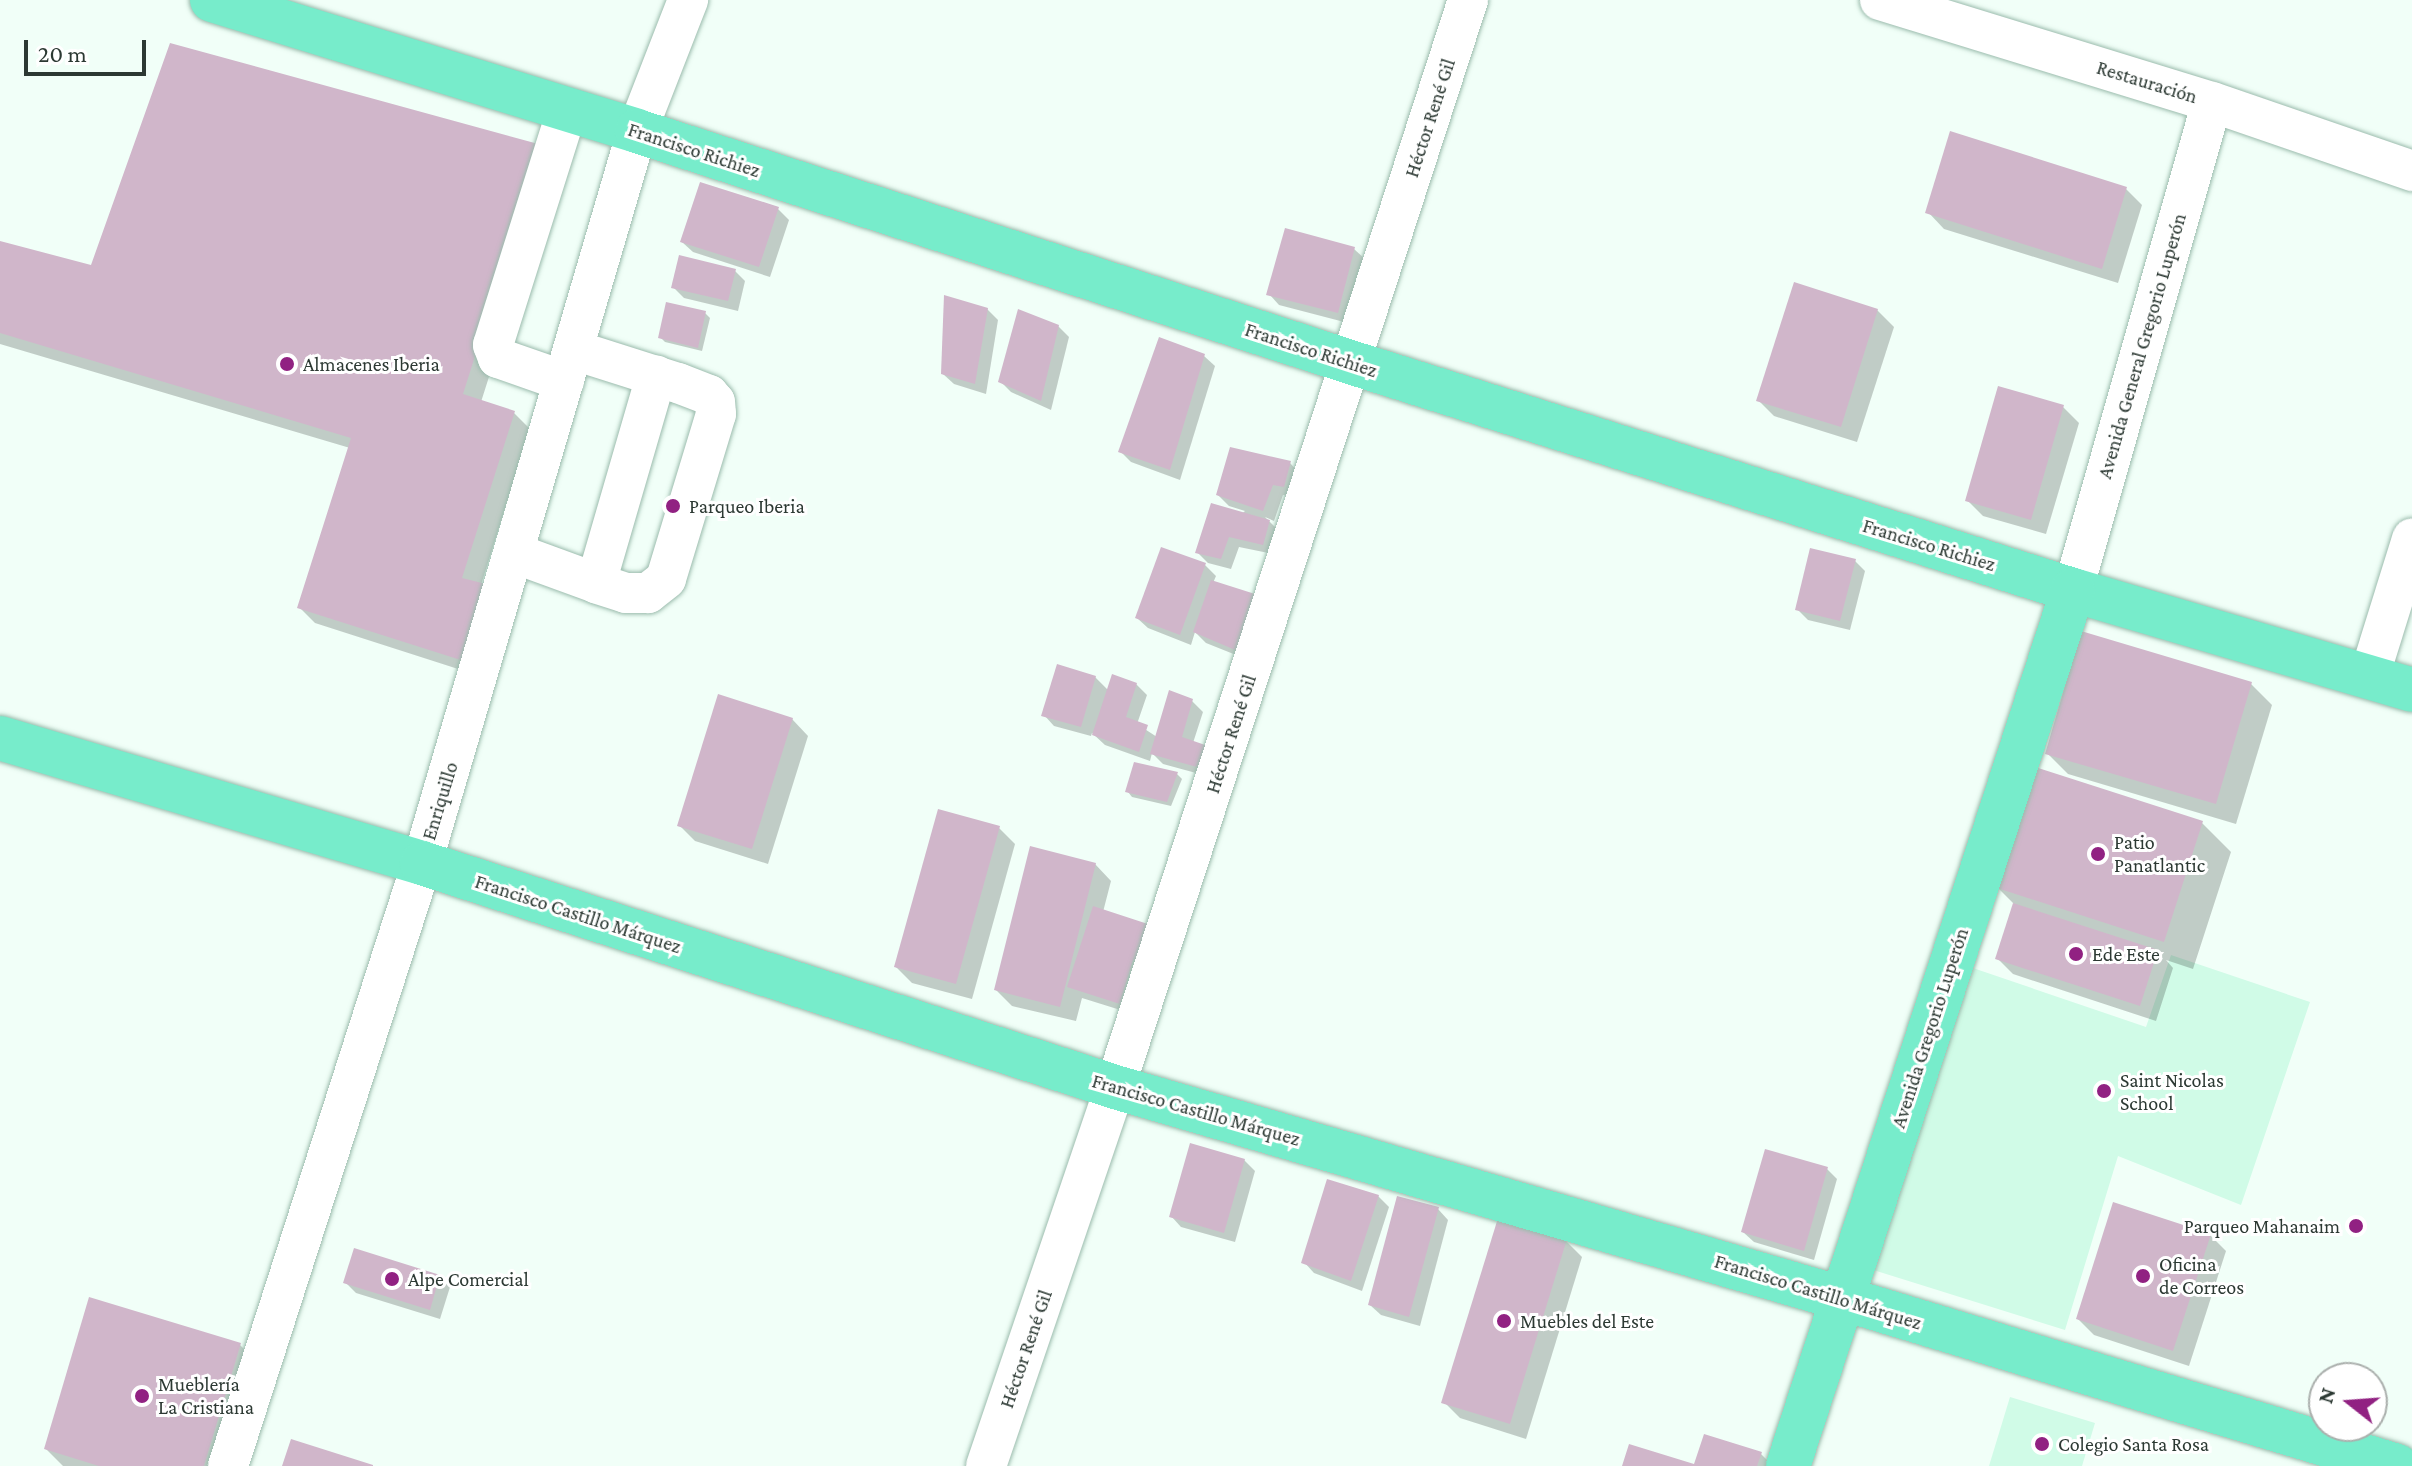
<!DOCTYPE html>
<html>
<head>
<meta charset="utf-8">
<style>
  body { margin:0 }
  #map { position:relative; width:2412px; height:1466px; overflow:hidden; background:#f1fff8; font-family:"Crimson Pro",serif }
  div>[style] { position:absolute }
  .built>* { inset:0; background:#d0fbe7 }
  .shadow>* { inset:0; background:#0003 }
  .building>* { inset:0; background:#d0b6ca }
  .roads { filter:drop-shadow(0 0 2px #9bbcad) drop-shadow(0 0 2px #9bbcad) }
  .minor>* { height:40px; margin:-20px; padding:0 20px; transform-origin:20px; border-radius:20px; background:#fff }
  .major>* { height:44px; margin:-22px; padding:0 22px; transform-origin:22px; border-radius:22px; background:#77eccb }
  .dots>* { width:22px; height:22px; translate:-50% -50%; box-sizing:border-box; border:4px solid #fff; border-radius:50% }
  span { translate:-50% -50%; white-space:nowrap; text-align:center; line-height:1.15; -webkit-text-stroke:6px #fff; paint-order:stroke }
  .street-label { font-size:20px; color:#2c3933 }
  .poi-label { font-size:20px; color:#2c3933 }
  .left { translate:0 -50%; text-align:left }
  .right { translate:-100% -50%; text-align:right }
  .north { position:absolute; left:2308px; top:1362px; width:80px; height:80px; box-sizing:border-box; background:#fff; border:2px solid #abb0ad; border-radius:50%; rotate:287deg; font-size:22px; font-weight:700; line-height:32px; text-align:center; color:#2c3933 }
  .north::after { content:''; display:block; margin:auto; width:28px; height:36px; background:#912182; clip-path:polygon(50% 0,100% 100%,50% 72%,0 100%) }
  .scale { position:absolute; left:24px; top:40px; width:122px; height:36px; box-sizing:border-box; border:4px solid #2c3933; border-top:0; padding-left:10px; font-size:24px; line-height:28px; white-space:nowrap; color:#2c3933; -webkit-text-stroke:6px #fff; paint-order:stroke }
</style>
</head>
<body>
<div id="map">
  <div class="built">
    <div style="clip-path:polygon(2171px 955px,2310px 1002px,2241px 1205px,2118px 1156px,2065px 1330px,1867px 1268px,1970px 967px,2146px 1027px)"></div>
    <div style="clip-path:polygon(2010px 1397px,2095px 1423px,2082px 1466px,1989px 1466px)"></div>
  </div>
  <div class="shadow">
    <div style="clip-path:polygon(557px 163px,481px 402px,514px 413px,530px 429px,481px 585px,483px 677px,315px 623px,299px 607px,350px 448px,0 344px,0 243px,92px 268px)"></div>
    <div style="clip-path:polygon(2126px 189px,2142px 205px,2118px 283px,1944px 229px,1928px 212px)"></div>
    <div style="clip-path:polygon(778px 209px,789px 220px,770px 277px,693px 252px,682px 242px)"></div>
    <div style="clip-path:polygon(1354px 249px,1365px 259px,1348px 323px,1279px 305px,1269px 294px)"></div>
    <div style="clip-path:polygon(735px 271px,745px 281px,738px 311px,684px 298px,673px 287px)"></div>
    <div style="clip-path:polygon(987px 309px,998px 320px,986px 394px,954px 384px,943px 374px)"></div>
    <div style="clip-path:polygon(1877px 310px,1894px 327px,1857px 442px,1774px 416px,1758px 400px)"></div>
    <div style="clip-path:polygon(705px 313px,710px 318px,702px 351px,665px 342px,660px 337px)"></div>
    <div style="clip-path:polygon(1058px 326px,1069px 337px,1051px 410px,1011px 392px,1000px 381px)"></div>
    <div style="clip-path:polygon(1204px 356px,1215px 366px,1180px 480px,1131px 462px,1120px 451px)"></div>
    <div style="clip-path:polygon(2063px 407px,2079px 423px,2046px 534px,1983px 516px,1967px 500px)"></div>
    <div style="clip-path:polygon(1290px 463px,1300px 474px,1294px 497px,1283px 495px,1274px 521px,1265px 517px,1280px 532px,1273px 554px,1239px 547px,1231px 569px,1208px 563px,1197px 552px,1245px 511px,1229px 506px,1218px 495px)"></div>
    <div style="clip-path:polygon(1854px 560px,1865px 571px,1850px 630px,1808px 620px,1798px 610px)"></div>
    <div style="clip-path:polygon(1205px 565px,1216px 576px,1213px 583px,1251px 661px,1206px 643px,1195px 632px,1191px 645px,1148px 628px,1137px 618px)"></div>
    <div style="clip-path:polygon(1095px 677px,1109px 691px,1136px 684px,1147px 695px,1137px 724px,1157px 737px,1192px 701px,1203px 712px,1193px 743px,1207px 776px,1163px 764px,1152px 753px,1150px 761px,1105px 745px,1092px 733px,1091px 736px,1054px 726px,1044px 715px)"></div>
    <div style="clip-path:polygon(2251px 684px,2272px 705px,2236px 824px,2068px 774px,2047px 753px)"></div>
    <div style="clip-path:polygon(792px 719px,808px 736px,768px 864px,695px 841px,679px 825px)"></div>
    <div style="clip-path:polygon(1177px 774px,1182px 779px,1171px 806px,1132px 797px,1128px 792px)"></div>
    <div style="clip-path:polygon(2202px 823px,2231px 852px,2193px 969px,2166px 960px,2173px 968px,2156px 1021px,2013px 974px,1997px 958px,2014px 904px,1996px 886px)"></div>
    <div style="clip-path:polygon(999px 828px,1015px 844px,972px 999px,912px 983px,896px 967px)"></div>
    <div style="clip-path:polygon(1095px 864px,1111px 881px,1103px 912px,1156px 929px,1130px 1013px,1082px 998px,1076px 1021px,1012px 1006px,996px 990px)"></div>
    <div style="clip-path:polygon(1244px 1160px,1255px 1171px,1235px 1242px,1181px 1227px,1171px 1216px)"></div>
    <div style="clip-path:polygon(1827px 1169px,1837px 1179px,1814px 1260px,1754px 1242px,1743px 1232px)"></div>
    <div style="clip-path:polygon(1378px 1196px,1389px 1207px,1362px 1291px,1314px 1273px,1304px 1262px)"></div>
    <div style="clip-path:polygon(1438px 1209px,1448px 1220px,1420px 1326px,1381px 1315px,1370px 1305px)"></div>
    <div style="clip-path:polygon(2210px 1235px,2226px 1251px,2189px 1366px,2094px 1335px,2078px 1319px)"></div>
    <div style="clip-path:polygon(1566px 1241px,1582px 1257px,1526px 1439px,1460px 1418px,1444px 1402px)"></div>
    <div style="clip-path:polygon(439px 1276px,450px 1287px,440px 1319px,356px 1293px,346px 1283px)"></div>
    <div style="clip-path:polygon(240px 1345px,261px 1366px,231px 1466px,63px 1466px,46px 1449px)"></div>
    <div style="clip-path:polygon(1761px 1454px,1773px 1466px,1695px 1466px)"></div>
  </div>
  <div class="building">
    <div style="clip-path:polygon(170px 43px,542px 145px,463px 394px,515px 411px,462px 578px,490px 585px,467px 662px,297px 608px,351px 438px,0 333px,0 241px,91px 265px)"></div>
    <div style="clip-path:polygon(1950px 131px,2127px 187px,2102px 269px,1925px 213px)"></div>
    <div style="clip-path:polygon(700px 182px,779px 207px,759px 267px,680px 242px)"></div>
    <div style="clip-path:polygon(1285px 228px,1355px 247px,1338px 313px,1266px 295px)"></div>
    <div style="clip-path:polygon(679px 255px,736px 269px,728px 301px,671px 288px)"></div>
    <div style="clip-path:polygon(1794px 282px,1878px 309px,1841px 427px,1756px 401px)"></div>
    <div style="clip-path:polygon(944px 295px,988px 308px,975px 384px,941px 374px)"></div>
    <div style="clip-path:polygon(666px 302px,706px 311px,698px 348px,658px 338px)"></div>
    <div style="clip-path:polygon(1018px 309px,1059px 325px,1041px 401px,998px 382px)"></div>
    <div style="clip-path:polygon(1159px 337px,1205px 354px,1170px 470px,1118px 452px)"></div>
    <div style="clip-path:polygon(1998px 386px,2064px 405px,2031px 520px,1965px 501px)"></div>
    <div style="clip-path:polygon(1230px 447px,1291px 461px,1284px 487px,1273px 485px,1263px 511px,1216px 495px)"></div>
    <div style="clip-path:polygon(1211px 503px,1270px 520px,1263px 545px,1229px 537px,1221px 559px,1195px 553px)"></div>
    <div style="clip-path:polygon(1161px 547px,1206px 563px,1180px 635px,1135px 618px)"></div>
    <div style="clip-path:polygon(1810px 548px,1856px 559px,1840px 621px,1795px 610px)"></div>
    <div style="clip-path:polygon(1211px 580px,1255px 594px,1240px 652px,1193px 632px)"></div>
    <div style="clip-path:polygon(2081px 631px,2252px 682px,2216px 804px,2045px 754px)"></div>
    <div style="clip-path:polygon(1057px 664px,1096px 676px,1081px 727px,1041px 716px)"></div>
    <div style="clip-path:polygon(1112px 674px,1137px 683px,1126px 717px,1148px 725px,1139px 752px,1092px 735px)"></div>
    <div style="clip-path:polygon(1169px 690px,1193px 699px,1182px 737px,1208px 746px,1197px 767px,1150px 754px)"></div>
    <div style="clip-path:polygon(718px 694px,793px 718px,752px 849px,677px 826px)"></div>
    <div style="clip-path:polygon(1134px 762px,1178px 772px,1167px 802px,1125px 792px)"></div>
    <div style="clip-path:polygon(2032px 766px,2203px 821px,2164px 942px,1994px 887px)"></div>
    <div style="clip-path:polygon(938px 809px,1000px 826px,956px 984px,894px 967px)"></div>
    <div style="clip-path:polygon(1030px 846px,1096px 863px,1060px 1007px,994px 990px)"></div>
    <div style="clip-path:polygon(2013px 903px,2158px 950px,2140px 1006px,1995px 959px)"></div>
    <div style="clip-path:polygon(1093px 906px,1157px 927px,1146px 964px,1133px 960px,1120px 1004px,1067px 987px)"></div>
    <div style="clip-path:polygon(1190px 1143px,1245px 1159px,1224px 1233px,1169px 1217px)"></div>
    <div style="clip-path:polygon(1765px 1149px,1828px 1167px,1804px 1251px,1741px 1232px)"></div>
    <div style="clip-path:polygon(1327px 1179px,1379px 1195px,1351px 1281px,1301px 1263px)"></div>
    <div style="clip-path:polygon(1397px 1196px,1439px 1207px,1409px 1317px,1368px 1305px)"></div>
    <div style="clip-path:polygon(2113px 1202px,2211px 1234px,2173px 1351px,2076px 1319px)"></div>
    <div style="clip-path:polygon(1498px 1218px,1567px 1239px,1510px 1424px,1441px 1403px)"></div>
    <div style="clip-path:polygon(354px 1248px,440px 1275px,430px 1310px,343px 1283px)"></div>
    <div style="clip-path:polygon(89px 1297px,241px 1343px,204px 1466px,99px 1466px,44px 1449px)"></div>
    <div style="clip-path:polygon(1704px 1434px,1762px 1452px,1757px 1466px,1622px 1466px,1629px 1444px,1694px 1464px)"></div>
    <div style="clip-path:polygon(291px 1439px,373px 1465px,373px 1466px,282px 1466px)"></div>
  </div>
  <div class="roads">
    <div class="minor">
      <div style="left:1880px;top:0;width:347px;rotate:17.1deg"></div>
      <div style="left:2212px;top:102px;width:212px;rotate:19deg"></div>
      <div style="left:574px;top:350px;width:109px;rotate:17.6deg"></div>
      <div style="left:678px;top:383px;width:33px;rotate:21deg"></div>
      <div style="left:709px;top:395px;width:9px;rotate:49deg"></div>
      <div style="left:715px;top:402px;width:12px;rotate:85deg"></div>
      <div style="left:716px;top:414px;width:172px;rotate:106.9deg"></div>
      <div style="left:666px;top:579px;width:23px;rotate:142deg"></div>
      <div style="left:648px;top:593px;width:22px;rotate:180deg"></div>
      <div style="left:626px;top:593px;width:32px;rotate:-162deg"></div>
      <div style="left:596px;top:583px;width:216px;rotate:-73.8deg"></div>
      <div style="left:564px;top:381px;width:70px;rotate:-160.8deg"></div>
      <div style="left:498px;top:358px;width:14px;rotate:-111deg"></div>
      <div style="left:493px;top:345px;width:246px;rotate:-72.5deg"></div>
      <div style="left:514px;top:553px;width:87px;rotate:20.1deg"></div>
      <div style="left:2073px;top:590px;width:507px;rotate:-74.1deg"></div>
      <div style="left:2369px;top:677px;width:145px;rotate:-72.7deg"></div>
      <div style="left:228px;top:1466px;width:633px;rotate:-72.17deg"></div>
      <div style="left:422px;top:863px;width:763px;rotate:-73.63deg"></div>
      <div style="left:637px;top:131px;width:141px;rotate:-68.7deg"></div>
      <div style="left:986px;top:1466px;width:400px;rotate:-71.2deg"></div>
      <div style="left:1115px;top:1087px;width:1143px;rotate:-72.01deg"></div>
    </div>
    <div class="major">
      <div style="left:212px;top:0;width:445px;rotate:17.1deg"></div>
      <div style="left:637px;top:131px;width:753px;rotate:17.95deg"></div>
      <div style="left:1353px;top:363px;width:755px;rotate:17.5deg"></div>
      <div style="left:2073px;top:590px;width:353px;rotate:16.4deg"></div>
      <div style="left:0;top:738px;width:440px;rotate:16.5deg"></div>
      <div style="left:422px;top:863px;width:728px;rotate:17.91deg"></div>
      <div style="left:1115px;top:1087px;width:756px;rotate:16.21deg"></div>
      <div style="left:1841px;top:1298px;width:581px;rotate:16.81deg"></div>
      <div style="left:1788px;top:1466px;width:921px;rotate:-71.98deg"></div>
    </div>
  </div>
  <div class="dots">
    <div style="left:287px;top:364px;background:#912182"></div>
    <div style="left:673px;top:506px;background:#912182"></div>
    <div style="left:2098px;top:854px;background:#912182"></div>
    <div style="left:2076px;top:954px;background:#912182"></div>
    <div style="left:2104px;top:1091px;background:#912182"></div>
    <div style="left:2356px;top:1226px;background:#912182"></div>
    <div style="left:2143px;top:1276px;background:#912182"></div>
    <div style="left:392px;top:1279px;background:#912182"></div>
    <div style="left:1504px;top:1321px;background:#912182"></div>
    <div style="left:142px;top:1396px;background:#912182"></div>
    <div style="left:2042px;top:1444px;background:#912182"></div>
  </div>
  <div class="street-label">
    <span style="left:2147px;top:82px;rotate:17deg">Restauración</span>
    <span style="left:1430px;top:118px;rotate:-72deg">Héctor René Gil</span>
    <span style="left:694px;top:150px;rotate:18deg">Francisco Richiez</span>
    <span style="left:2142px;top:346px;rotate:-74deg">Avenida General Gregorio Luperón</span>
    <span style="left:1311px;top:350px;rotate:18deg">Francisco Richiez</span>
    <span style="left:1929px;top:545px;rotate:17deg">Francisco Richiez</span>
    <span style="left:1231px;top:734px;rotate:-72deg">Héctor René Gil</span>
    <span style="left:440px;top:801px;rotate:-73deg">Enriquillo</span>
    <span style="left:578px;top:914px;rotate:18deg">Francisco Castillo Márquez</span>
    <span style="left:1930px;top:1028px;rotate:-72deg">Avenida Gregorio Luperón</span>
    <span style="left:1196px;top:1110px;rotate:16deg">Francisco Castillo Márquez</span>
    <span style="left:1818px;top:1292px;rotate:17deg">Francisco Castillo Márquez</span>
    <span style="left:1026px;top:1349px;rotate:-71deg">Héctor René Gil</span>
  </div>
  <div class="poi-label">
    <span class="left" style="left:303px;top:364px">Almacenes Iberia</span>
    <span class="left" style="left:689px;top:506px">Parqueo Iberia</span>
    <span class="left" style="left:2114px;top:854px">Patio<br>Panatlantic</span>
    <span class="left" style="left:2092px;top:954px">Ede Este</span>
    <span class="left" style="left:2120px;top:1092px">Saint Nicolas<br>School</span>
    <span class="right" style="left:2340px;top:1226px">Parqueo Mahanaim</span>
    <span class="left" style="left:2159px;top:1276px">Oficina<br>de Correos</span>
    <span class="left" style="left:408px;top:1279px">Alpe Comercial</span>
    <span class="left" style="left:1520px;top:1321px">Muebles del Este</span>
    <span class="left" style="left:158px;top:1396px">Mueblería<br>La Cristiana</span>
    <span class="left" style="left:2058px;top:1444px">Colegio Santa Rosa</span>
  </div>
  <div class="north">N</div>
  <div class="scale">20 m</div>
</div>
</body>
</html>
